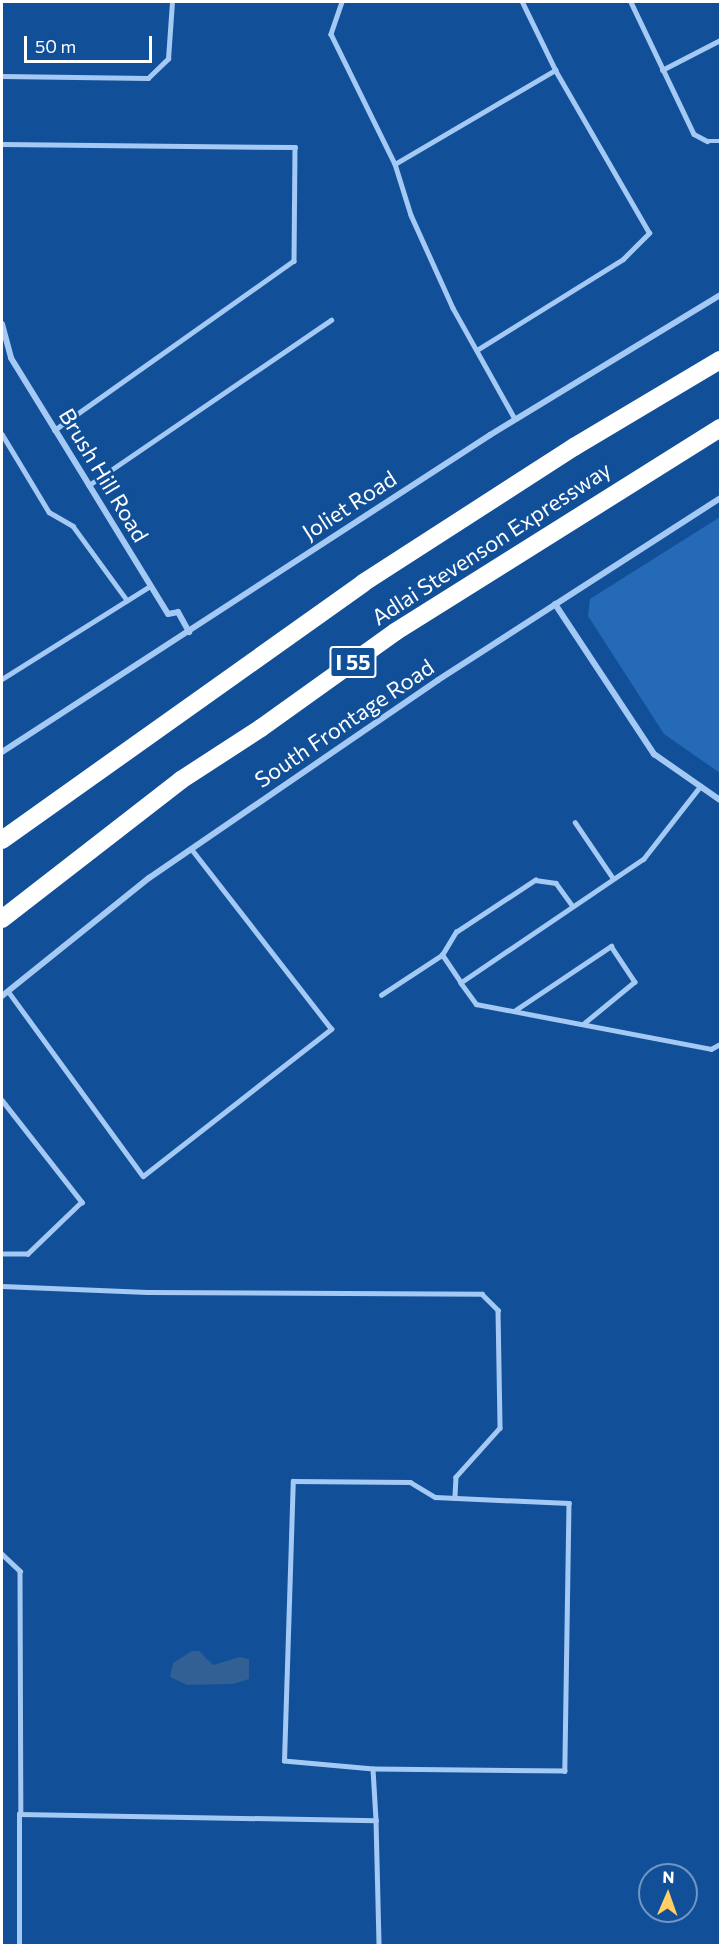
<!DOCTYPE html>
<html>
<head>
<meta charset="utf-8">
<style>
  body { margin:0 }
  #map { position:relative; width:722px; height:1947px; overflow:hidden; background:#115098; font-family:Commissioner,sans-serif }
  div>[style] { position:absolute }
  .green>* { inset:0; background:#246ab7 }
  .water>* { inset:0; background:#325f94 }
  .service>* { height:4.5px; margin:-2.25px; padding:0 2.25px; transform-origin:2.25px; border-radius:2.25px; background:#a3c9f4 }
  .minor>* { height:6px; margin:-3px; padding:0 3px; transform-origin:3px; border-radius:3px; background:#a3c9f4 }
  .motorway>* { height:18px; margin:-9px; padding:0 9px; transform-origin:9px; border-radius:9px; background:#fff }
  span { translate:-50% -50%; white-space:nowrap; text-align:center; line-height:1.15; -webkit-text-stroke:5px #115098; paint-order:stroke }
  .shield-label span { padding:2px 4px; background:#115098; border:2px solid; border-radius:4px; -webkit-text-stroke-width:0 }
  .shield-label { font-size:21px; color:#fff; font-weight:700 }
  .street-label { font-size:22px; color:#fff }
  .frame { position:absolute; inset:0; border:3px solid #fff; pointer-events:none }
  .north { position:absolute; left:638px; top:1863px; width:60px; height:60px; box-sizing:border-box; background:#115098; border:2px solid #7096c1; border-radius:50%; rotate:2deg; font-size:16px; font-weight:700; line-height:24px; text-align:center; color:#fff }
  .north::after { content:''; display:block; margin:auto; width:21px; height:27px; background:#ffce65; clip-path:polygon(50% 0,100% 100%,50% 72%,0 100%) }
  .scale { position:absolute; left:24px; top:36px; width:128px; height:27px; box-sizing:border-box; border:3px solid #fff; border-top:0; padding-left:8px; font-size:18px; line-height:21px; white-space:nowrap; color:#fff; -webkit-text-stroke:4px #115098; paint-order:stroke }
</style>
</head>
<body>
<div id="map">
  <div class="green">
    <div style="clip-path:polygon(720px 517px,720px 773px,664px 734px,588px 616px,590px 599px)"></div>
  </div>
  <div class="water">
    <div style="clip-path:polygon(192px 1651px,199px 1651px,213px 1665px,240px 1657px,249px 1659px,249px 1679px,233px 1684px,187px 1685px,170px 1677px,173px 1663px)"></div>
  </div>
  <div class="service">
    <div style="left:342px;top:2px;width:34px;rotate:109deg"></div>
    <div style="left:331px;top:34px;width:145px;rotate:63.8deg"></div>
    <div style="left:395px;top:164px;width:53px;rotate:72.6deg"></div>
    <div style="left:411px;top:215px;width:102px;rotate:65.7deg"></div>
    <div style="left:453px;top:308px;width:127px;rotate:60.8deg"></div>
    <div style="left:631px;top:2px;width:146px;rotate:64.5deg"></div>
    <div style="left:694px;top:134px;width:15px;rotate:28deg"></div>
    <div style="left:707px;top:141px;width:13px"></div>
    <div style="left:662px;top:70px;width:65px;rotate:-27.3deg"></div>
    <div style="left:2px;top:76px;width:146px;rotate:0.8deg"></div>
    <div style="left:148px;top:78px;width:28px;rotate:-44deg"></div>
    <div style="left:168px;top:59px;width:57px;rotate:-86deg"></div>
    <div style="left:2px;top:144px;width:293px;rotate:0.6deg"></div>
    <div style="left:295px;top:147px;width:114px;rotate:90.5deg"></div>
    <div style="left:294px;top:261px;width:293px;rotate:144.7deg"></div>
    <div style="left:395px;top:164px;width:186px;rotate:-30.4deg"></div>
    <div style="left:477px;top:350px;width:172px;rotate:-31.9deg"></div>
    <div style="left:623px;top:259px;width:37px;rotate:-45deg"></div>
    <div style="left:649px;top:233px;width:188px;rotate:-120deg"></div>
    <div style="left:555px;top:70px;width:76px;rotate:-115.9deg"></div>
    <div style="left:2px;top:434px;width:91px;rotate:58.9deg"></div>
    <div style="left:49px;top:512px;width:28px;rotate:30deg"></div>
    <div style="left:73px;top:526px;width:92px;rotate:53.9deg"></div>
    <div style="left:89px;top:485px;width:293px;rotate:-34.3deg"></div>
    <div style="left:2px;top:679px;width:175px;rotate:-32.1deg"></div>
    <div style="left:701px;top:786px;width:93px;rotate:128deg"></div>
    <div style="left:644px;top:859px;width:221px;rotate:145.9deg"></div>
    <div style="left:461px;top:983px;width:26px;rotate:54deg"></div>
    <div style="left:476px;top:1004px;width:239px;rotate:10.8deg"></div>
    <div style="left:711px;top:1049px;width:10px;rotate:-29deg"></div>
    <div style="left:575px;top:822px;width:68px;rotate:55.8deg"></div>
    <div style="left:461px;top:983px;width:34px;rotate:-124deg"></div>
    <div style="left:442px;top:955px;width:27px;rotate:-59deg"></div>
    <div style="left:456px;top:932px;width:95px;rotate:-33.4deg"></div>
    <div style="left:535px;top:880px;width:21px;rotate:8deg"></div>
    <div style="left:556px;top:883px;width:27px;rotate:54deg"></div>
    <div style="left:8px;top:991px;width:229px;rotate:53.9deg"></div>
    <div style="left:143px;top:1176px;width:239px;rotate:-38deg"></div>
    <div style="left:331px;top:1029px;width:228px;rotate:-127.9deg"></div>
    <div style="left:381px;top:995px;width:73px;rotate:-33.3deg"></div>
    <div style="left:514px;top:1011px;width:117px;rotate:-33.8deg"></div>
    <div style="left:611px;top:946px;width:43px;rotate:56.3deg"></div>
    <div style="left:635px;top:982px;width:65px;rotate:140.6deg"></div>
    <div style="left:2px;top:1100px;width:130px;rotate:51.9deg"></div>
    <div style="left:82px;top:1202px;width:75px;rotate:136.1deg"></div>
    <div style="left:28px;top:1254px;width:26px;rotate:180deg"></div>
    <div style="left:2px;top:1286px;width:145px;rotate:2.4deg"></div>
    <div style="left:147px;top:1292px;width:335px;rotate:0.3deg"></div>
    <div style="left:482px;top:1294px;width:23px;rotate:45deg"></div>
    <div style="left:498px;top:1310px;width:118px;rotate:89deg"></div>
    <div style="left:500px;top:1428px;width:66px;rotate:131.9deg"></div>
    <div style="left:456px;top:1477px;width:21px;rotate:93deg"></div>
    <div style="left:2px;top:1554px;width:25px;rotate:43deg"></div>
    <div style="left:20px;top:1571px;width:243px;rotate:89.8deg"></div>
    <div style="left:373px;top:1769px;width:89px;rotate:-174.9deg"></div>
    <div style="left:284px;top:1761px;width:280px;rotate:-88.2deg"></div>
    <div style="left:293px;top:1481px;width:117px;rotate:0.5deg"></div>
    <div style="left:410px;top:1482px;width:29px;rotate:31deg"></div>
    <div style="left:435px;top:1497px;width:134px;rotate:2.6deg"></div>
    <div style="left:569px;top:1503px;width:268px;rotate:90.9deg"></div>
    <div style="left:565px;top:1771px;width:192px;rotate:-179.4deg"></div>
    <div style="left:373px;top:1769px;width:51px;rotate:86.6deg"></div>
    <div style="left:19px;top:1946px;width:132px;rotate:-90deg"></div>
    <div style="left:19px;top:1814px;width:357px;rotate:1deg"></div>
    <div style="left:376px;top:1820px;width:126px;rotate:88.6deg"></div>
  </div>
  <div class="minor">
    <div style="left:2px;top:324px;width:35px;rotate:75deg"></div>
    <div style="left:11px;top:358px;width:149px;rotate:58.4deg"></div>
    <div style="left:89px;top:485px;width:151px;rotate:58.5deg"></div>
    <div style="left:168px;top:614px;width:10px;rotate:-11deg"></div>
    <div style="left:178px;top:612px;width:23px;rotate:61deg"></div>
    <div style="left:555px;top:604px;width:180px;rotate:56.6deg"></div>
    <div style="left:654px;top:754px;width:80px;rotate:34.9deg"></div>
    <div style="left:2px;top:752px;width:582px;rotate:-33.01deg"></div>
    <div style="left:490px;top:435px;width:269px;rotate:-31.3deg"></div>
    <div style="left:2px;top:996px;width:189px;rotate:-38.8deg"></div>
    <div style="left:149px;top:878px;width:350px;rotate:-34.4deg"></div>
    <div style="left:438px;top:680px;width:336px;rotate:-32.8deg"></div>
  </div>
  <div class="motorway">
    <div style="left:2px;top:840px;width:443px;rotate:-35.4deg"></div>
    <div style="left:363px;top:583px;width:251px;rotate:-32.8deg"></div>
    <div style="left:574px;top:447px;width:170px;rotate:-30.8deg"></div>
    <div style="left:2px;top:919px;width:227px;rotate:-37.8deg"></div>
    <div style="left:181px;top:780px;width:95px;rotate:-33deg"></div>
    <div style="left:261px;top:728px;width:165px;rotate:-35.6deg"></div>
    <div style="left:395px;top:632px;width:384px;rotate:-32.1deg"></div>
  </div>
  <div class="shield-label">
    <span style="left:353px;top:662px">I 55</span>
  </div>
  <div class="street-label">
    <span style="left:104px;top:475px;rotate:59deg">Brush Hill Road</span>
    <span style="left:349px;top:505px;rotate:-33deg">Joliet Road</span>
    <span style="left:491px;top:543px;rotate:-33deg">Adlai Stevenson Expressway</span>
    <span style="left:344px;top:723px;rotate:-34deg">South Frontage Road</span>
  </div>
  <div class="frame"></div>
  <div class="north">N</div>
  <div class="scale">50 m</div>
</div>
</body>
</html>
